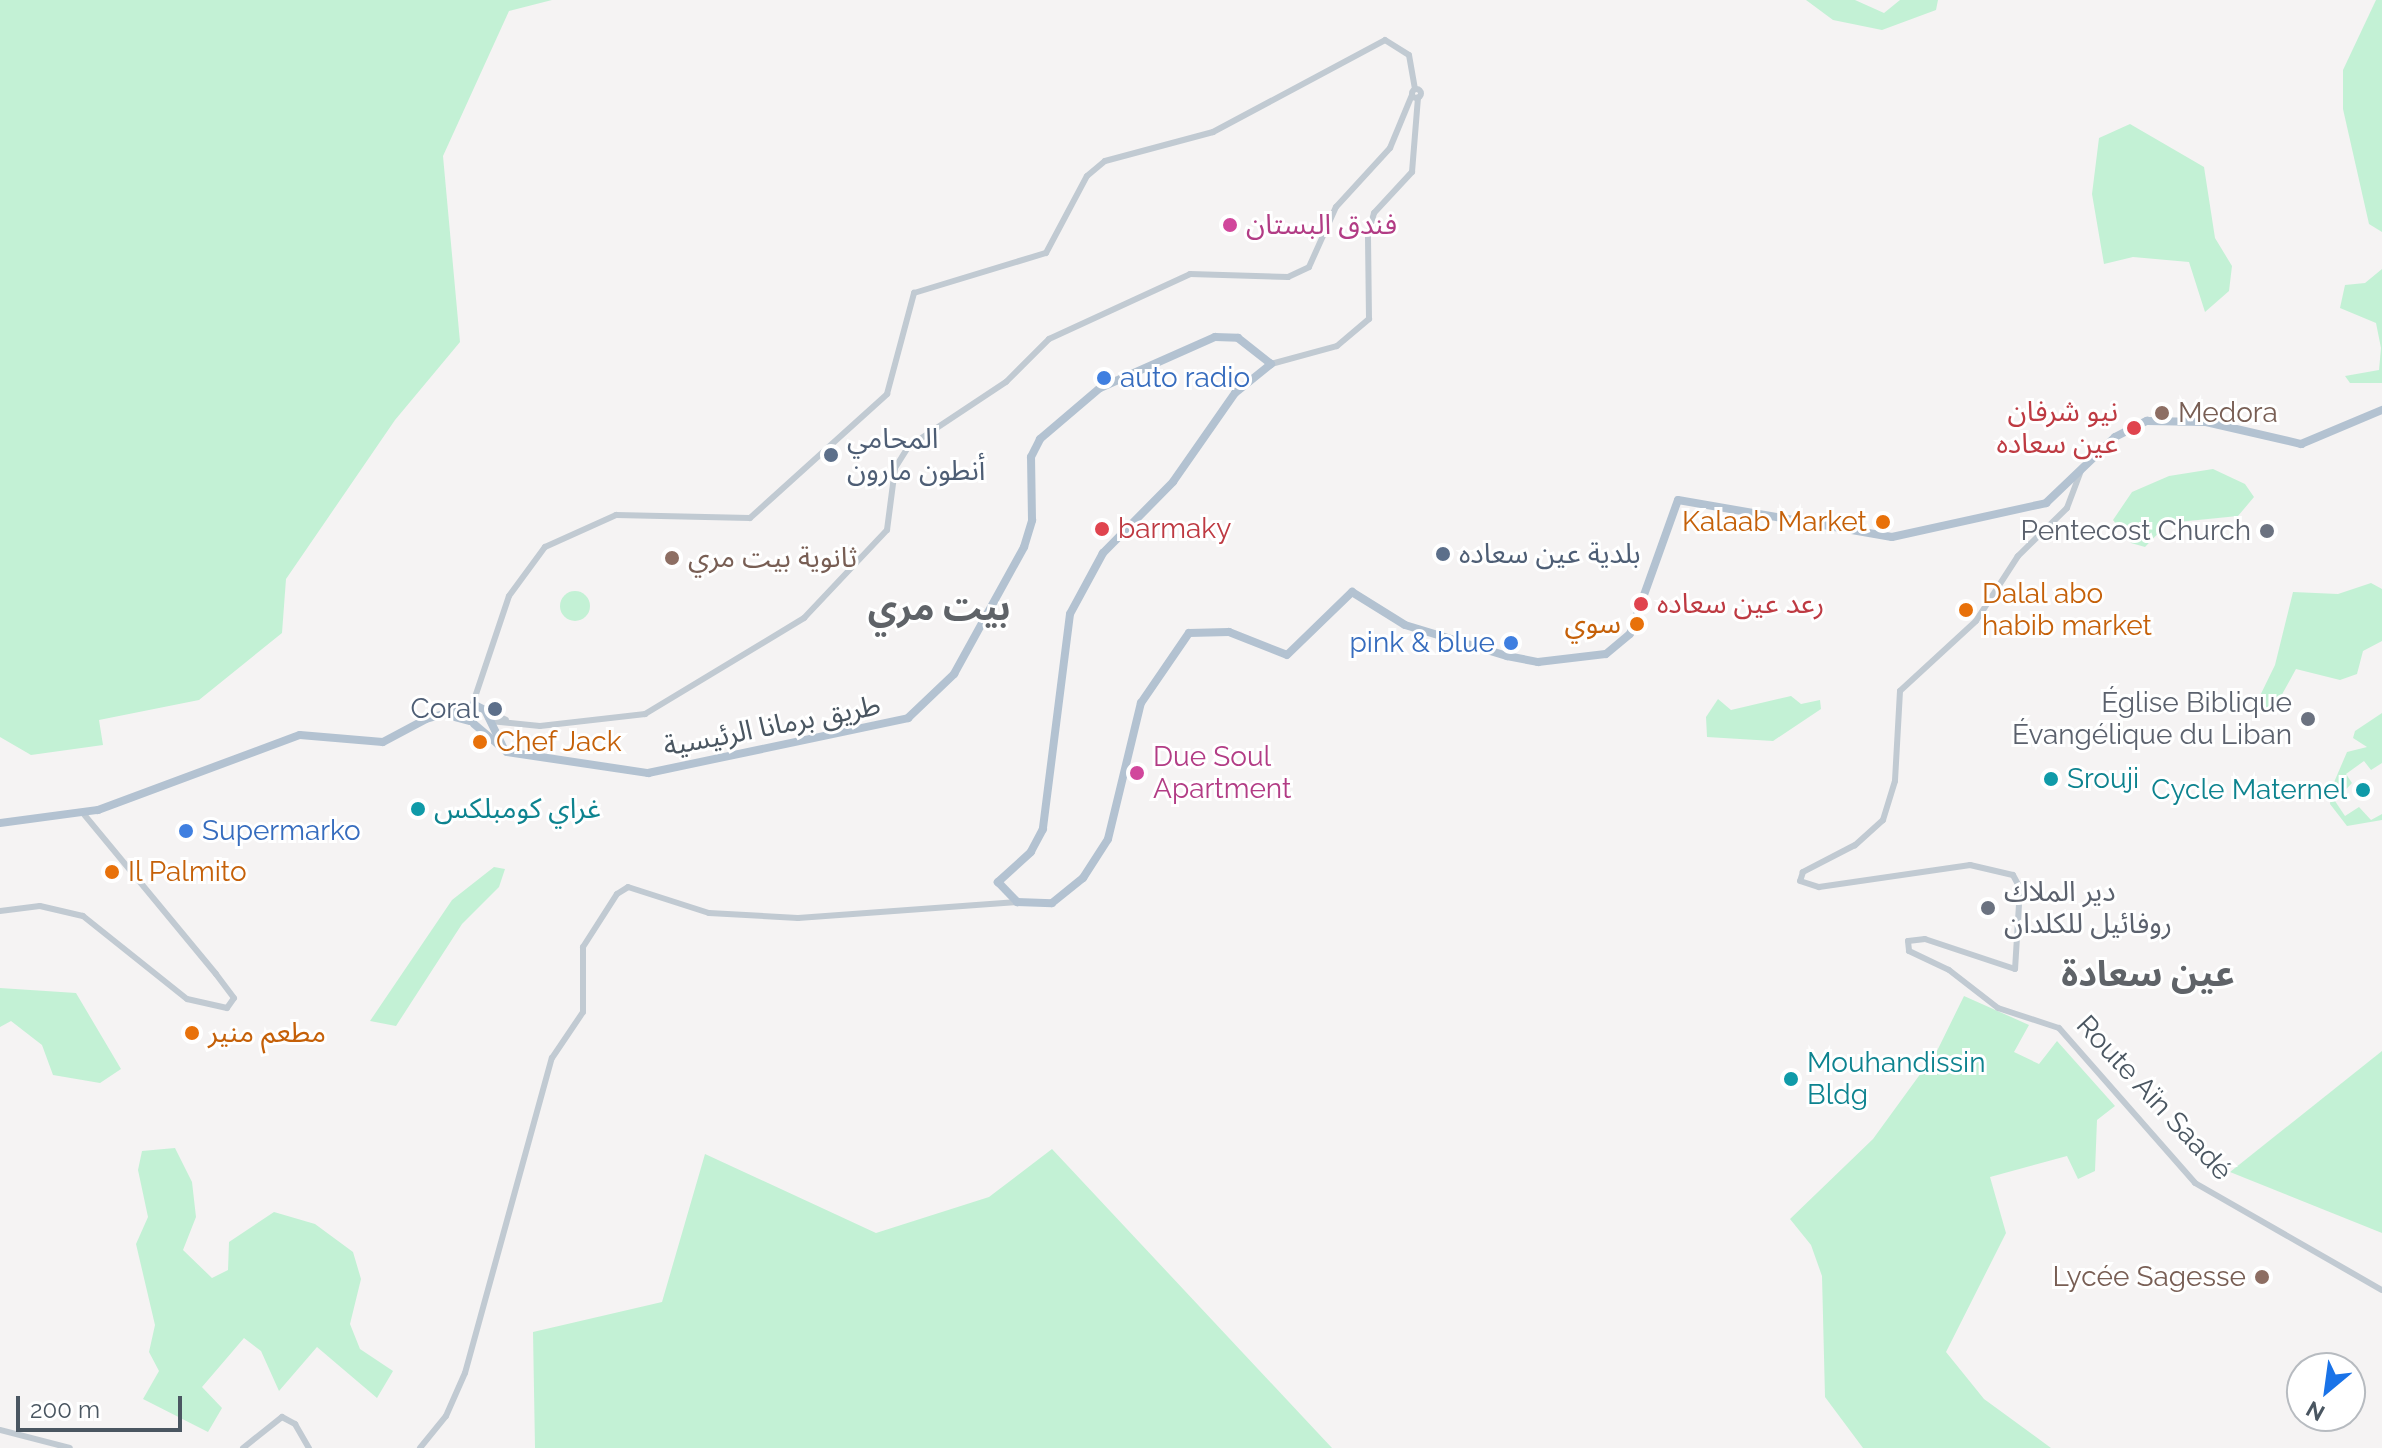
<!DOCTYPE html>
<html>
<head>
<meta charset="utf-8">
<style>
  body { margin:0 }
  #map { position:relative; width:2382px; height:1448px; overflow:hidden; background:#f5f3f3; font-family:Raleway,"Noto Sans Arabic",sans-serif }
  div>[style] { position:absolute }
  .green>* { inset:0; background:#c3f1d5 }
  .round { border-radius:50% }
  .minor>* { height:6px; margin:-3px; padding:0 3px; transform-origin:3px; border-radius:3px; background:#c1cad2 }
  .minor>.ring { margin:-3px; padding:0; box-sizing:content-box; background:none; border:6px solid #c1cad2; border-radius:50% }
  .major>* { height:8px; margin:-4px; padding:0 4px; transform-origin:4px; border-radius:4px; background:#b3c2d1 }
  .dots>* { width:22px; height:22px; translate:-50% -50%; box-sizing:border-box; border:4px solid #fff; border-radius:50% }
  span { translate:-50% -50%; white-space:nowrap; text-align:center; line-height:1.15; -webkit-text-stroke:6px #fff; paint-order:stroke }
  .hotel-label { font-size:28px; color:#b23c85 }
  .left { translate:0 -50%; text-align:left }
  .shop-label { font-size:28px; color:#366cbe }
  .right { translate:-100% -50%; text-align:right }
  .health-label { font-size:28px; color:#be3a42 }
  .education-label { font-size:28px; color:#785e54 }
  .service-label { font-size:28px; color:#4e5e75 }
  .food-label { font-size:28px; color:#c56008 }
  .worship-label { font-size:28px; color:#5b616d }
  .street-label { font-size:28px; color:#4a5661 }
  .culture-label { font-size:28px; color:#0d838f }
  .district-label { font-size:36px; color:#5f6368; font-weight:700 }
  .north { position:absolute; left:2286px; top:1352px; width:80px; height:80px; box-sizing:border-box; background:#fff; border:2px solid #b7bbc0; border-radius:50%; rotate:209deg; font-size:22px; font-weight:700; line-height:32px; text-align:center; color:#4a5661 }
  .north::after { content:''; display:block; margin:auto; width:28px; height:36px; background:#1a73e8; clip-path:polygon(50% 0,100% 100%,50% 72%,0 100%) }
  .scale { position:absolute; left:16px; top:1396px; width:166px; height:36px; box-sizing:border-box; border:4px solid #4a5661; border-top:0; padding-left:10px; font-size:24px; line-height:28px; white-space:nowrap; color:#4a5661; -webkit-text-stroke:6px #fff; paint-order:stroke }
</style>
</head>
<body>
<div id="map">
  <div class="green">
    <div style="clip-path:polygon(0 0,552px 0,509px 11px,443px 156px,460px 342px,395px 420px,286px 579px,282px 633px,199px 700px,99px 720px,103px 745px,31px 755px,0 737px)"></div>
    <div style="clip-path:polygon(1806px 0,1855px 0,1884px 13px,1900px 0,1938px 0,1936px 10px,1882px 30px,1833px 20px)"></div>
    <div style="clip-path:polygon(2376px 0,2382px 0,2382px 232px,2369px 224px,2343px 109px,2343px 70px)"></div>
    <div style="clip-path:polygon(2130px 124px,2204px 167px,2215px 238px,2232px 266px,2229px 291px,2205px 312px,2189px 262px,2133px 257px,2104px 264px,2092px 194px,2099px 138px)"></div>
    <div style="clip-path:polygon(2382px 269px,2382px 383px,2350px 383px,2345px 376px,2379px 370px,2381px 348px,2376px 323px,2340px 308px,2345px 285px,2365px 283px)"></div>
    <div style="clip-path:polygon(2213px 469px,2245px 484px,2254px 497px,2238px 516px,2168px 523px,2145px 547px,2131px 543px,2113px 520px,2132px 492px,2169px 476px)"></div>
    <div style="clip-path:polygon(2371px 583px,2382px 589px,2382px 641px,2363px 651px,2357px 674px,2340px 680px,2296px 669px,2279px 700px,2265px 709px,2255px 706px,2275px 665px,2293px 592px,2338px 594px)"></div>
    <div class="round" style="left:560px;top:591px;width:30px;height:30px"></div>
    <div style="clip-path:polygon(1791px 696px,1801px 704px,1820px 700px,1821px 709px,1773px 741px,1707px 737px,1706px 717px,1718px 699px,1731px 710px)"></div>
    <div style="clip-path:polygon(2382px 713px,2382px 763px,2371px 770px,2364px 761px,2346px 774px,2352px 783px,2335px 801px,2345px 816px,2359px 807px,2371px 820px,2382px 814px,2382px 820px,2347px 826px,2330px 804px,2332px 787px,2347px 752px,2367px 747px,2353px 738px,2355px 731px)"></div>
    <div style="clip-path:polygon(494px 867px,505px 869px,499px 887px,462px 924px,396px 1026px,370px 1021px,452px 900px)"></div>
    <div style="clip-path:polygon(0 988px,76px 993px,121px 1069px,100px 1083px,53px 1075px,42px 1045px,11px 1021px,0 1027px)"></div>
    <div style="clip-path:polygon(1964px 996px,2029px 1025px,2014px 1052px,2039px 1064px,2057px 1041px,2115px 1106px,2097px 1120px,2095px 1171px,2078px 1179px,2067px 1156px,1990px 1177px,2006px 1233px,1946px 1352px,1984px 1399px,2051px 1448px,1863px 1448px,1825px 1397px,1822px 1276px,1811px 1245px,1790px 1219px,1873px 1139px,1937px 1051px)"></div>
    <div style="clip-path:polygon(2382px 1051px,2382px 1233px,2230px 1172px)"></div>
    <div style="clip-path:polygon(175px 1148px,192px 1182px,196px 1217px,183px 1250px,212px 1278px,228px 1270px,229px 1242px,274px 1212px,315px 1224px,353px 1252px,361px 1279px,350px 1324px,360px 1349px,393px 1371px,377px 1398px,317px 1347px,279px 1391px,261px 1351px,244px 1338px,202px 1387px,222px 1408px,208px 1432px,143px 1399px,159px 1371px,149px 1352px,155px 1325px,136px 1244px,148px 1217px,138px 1170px,142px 1151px)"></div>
    <div style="clip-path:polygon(1052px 1149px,1332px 1448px,535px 1448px,533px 1332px,662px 1302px,705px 1154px,876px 1233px,989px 1197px)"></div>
  </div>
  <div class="minor">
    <div class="ring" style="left:1411.5px;top:88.5px;width:3px;height:3px"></div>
    <div style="left:1271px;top:364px;width:68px;rotate:-15.3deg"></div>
    <div style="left:1337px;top:346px;width:42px;rotate:-40.2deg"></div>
    <div style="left:1369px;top:319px;width:86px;rotate:-90.7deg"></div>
    <div style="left:1368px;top:233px;width:21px;rotate:-73deg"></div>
    <div style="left:1374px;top:213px;width:56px;rotate:-47.2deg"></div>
    <div style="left:1412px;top:172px;width:75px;rotate:-85.4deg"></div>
    <div style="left:2082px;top:468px;width:43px;rotate:110.6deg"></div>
    <div style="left:2067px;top:508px;width:69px;rotate:135.6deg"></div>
    <div style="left:2018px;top:556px;width:77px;rotate:122.9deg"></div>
    <div style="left:1976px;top:621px;width:103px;rotate:137.4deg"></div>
    <div style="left:1900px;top:691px;width:90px;rotate:93.2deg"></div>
    <div style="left:1895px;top:781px;width:41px;rotate:107.1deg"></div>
    <div style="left:1883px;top:820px;width:38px;rotate:138deg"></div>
    <div style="left:1855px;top:845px;width:59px;rotate:152.6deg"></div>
    <div style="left:1803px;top:872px;width:9px;rotate:108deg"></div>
    <div style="left:1800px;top:881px;width:20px;rotate:18deg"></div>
    <div style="left:1819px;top:887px;width:153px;rotate:-8.3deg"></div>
    <div style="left:1970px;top:865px;width:44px;rotate:13.1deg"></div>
    <div style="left:2013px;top:875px;width:15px;rotate:62deg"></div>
    <div style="left:2020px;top:888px;width:81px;rotate:93.5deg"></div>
    <div style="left:2015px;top:969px;width:95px;rotate:-161.6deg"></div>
    <div style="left:1925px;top:939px;width:17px;rotate:173deg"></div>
    <div style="left:1908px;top:941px;width:10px;rotate:84deg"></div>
    <div style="left:1909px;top:951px;width:44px;rotate:25.4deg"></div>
    <div style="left:1949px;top:970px;width:62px;rotate:37.8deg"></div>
    <div style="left:1998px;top:1008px;width:64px;rotate:18.2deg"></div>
    <div style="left:2059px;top:1028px;width:206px;rotate:48.7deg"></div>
    <div style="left:2195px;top:1183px;width:215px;rotate:29.8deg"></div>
    <div style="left:472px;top:706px;width:116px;rotate:-71.4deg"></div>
    <div style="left:509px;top:596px;width:61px;rotate:-53.7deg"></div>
    <div style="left:545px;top:547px;width:78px;rotate:-24.3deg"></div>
    <div style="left:616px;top:515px;width:134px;rotate:1.3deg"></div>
    <div style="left:750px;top:518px;width:185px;rotate:-42.1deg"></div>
    <div style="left:887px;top:394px;width:105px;rotate:-75deg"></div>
    <div style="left:914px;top:293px;width:138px;rotate:-16.9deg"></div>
    <div style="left:1046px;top:253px;width:87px;rotate:-62deg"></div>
    <div style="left:1087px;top:176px;width:23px;rotate:-40deg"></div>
    <div style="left:1105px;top:161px;width:112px;rotate:-15deg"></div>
    <div style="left:1213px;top:132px;width:195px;rotate:-28.1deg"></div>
    <div style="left:1385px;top:40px;width:28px;rotate:32deg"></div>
    <div style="left:1409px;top:55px;width:34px;rotate:80deg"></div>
    <div style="left:485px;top:710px;width:23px;rotate:25deg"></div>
    <div style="left:490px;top:721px;width:50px;rotate:5.7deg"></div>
    <div style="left:540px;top:726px;width:106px;rotate:-6.5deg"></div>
    <div style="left:645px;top:714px;width:186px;rotate:-31.1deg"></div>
    <div style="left:804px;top:618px;width:121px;rotate:-46.7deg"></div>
    <div style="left:887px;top:530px;width:63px;rotate:-82.6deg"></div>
    <div style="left:895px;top:468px;width:25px;rotate:-58deg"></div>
    <div style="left:908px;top:447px;width:118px;rotate:-33.6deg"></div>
    <div style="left:1006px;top:382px;width:61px;rotate:-45deg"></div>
    <div style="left:1049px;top:339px;width:155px;rotate:-24.7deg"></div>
    <div style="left:1190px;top:274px;width:98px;rotate:1.8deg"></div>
    <div style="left:1288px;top:277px;width:23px;rotate:-25deg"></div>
    <div style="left:1309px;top:267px;width:66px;rotate:-65.8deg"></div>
    <div style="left:1336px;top:207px;width:80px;rotate:-47.5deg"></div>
    <div style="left:1390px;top:148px;width:57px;rotate:-67.5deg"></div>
    <div style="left:0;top:911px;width:40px;rotate:-7.1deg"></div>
    <div style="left:40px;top:906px;width:44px;rotate:13.1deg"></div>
    <div style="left:83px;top:916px;width:133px;rotate:38.6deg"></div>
    <div style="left:187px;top:999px;width:41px;rotate:12.7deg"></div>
    <div style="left:227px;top:1008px;width:12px;rotate:-55deg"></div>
    <div style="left:234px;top:998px;width:30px;rotate:-127deg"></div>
    <div style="left:216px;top:974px;width:210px;rotate:-129.6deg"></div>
    <div style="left:0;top:1430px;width:72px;rotate:14.4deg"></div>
    <div style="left:243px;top:1448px;width:50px;rotate:-38.5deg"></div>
    <div style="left:282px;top:1417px;width:15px;rotate:28deg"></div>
    <div style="left:295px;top:1424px;width:28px;rotate:60deg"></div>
    <div style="left:420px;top:1448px;width:41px;rotate:-50.9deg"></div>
    <div style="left:446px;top:1416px;width:47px;rotate:-66.2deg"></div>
    <div style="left:465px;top:1373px;width:327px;rotate:-74.6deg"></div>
    <div style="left:552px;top:1058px;width:55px;rotate:-56deg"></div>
    <div style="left:583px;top:1012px;width:65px;rotate:-90deg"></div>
    <div style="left:583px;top:947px;width:63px;rotate:-57.3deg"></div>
    <div style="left:617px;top:894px;width:13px;rotate:-32deg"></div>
    <div style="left:628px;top:887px;width:85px;rotate:17.8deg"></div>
    <div style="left:709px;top:913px;width:89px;rotate:3.2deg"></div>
    <div style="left:798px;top:918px;width:220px;rotate:-4.2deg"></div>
  </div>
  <div class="major">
    <div style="left:447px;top:715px;width:23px;rotate:15deg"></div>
    <div style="left:474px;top:724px;width:43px;rotate:40.3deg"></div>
    <div style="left:507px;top:752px;width:143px;rotate:8.5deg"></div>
    <div style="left:648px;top:773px;width:266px;rotate:-11.9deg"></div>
    <div style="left:908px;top:718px;width:64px;rotate:-43.7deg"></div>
    <div style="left:954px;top:674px;width:145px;rotate:-61.1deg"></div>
    <div style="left:1024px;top:547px;width:28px;rotate:-73deg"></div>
    <div style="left:1032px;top:520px;width:63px;rotate:-90.9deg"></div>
    <div style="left:1031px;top:457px;width:20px;rotate:-63deg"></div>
    <div style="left:1040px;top:439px;width:79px;rotate:-40.4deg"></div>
    <div style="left:1100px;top:388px;width:126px;rotate:-23.9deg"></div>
    <div style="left:1215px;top:337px;width:23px;rotate:2deg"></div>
    <div style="left:1238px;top:338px;width:42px;rotate:38.2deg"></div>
    <div style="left:1271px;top:364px;width:46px;rotate:141.1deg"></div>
    <div style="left:1235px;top:393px;width:108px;rotate:124.9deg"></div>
    <div style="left:1173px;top:482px;width:100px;rotate:134.6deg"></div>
    <div style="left:1103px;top:553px;width:69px;rotate:118.4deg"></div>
    <div style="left:1070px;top:614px;width:217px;rotate:97.2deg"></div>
    <div style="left:1043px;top:829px;width:26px;rotate:118deg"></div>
    <div style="left:1031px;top:852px;width:45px;rotate:137.7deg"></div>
    <div style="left:998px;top:882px;width:28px;rotate:46deg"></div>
    <div style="left:1017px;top:902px;width:35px;rotate:2deg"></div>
    <div style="left:1052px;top:903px;width:40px;rotate:-39deg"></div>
    <div style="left:1083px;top:878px;width:46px;rotate:-57.3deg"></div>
    <div style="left:1108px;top:839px;width:140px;rotate:-76.4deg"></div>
    <div style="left:1141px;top:703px;width:85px;rotate:-55.6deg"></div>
    <div style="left:1189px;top:633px;width:40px;rotate:-1.4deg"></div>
    <div style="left:1229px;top:632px;width:62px;rotate:21.6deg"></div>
    <div style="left:1287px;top:655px;width:91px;rotate:-44.1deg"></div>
    <div style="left:1352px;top:592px;width:62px;rotate:31.9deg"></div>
    <div style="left:1405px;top:625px;width:107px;rotate:16.9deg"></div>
    <div style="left:1507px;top:656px;width:32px;rotate:11deg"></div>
    <div style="left:1538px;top:662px;width:68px;rotate:-6.7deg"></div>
    <div style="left:1606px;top:654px;width:31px;rotate:-40deg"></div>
    <div style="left:1630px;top:634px;width:142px;rotate:-70.3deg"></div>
    <div style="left:1678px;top:500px;width:217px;rotate:9.8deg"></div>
    <div style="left:1892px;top:537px;width:158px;rotate:-12.4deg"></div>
    <div style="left:2046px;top:503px;width:95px;rotate:-43.7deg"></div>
    <div style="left:2115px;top:437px;width:36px;rotate:-27deg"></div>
    <div style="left:2147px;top:421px;width:59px;rotate:1deg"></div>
    <div style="left:2206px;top:422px;width:98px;rotate:13deg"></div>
    <div style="left:2301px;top:444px;width:88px;rotate:-22.8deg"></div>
    <div style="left:0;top:823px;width:99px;rotate:-7.6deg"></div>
    <div style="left:98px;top:810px;width:215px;rotate:-20.4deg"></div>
    <div style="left:300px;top:735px;width:83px;rotate:4.8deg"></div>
    <div style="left:383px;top:742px;width:49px;rotate:-28.1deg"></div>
    <div style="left:426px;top:719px;width:51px;rotate:-15.9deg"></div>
    <div style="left:475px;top:705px;width:11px;rotate:27deg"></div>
    <div style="left:485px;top:710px;width:43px;rotate:64deg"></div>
  </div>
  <div class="dots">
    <div style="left:1230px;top:225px;background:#d1479c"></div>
    <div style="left:1104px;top:378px;background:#3f7fe0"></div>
    <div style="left:2162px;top:413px;background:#8d6e63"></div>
    <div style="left:2134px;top:428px;background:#e0444e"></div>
    <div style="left:831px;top:455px;background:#5c6f8a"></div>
    <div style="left:1883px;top:522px;background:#e8710a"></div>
    <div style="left:1102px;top:529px;background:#e0444e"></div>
    <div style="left:2267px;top:531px;background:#6b7280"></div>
    <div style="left:1443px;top:554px;background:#5c6f8a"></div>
    <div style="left:672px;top:558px;background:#8d6e63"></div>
    <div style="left:1641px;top:604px;background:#e0444e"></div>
    <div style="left:1966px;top:610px;background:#e8710a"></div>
    <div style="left:1637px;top:624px;background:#e8710a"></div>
    <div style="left:1511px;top:643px;background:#3f7fe0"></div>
    <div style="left:495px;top:709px;background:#5c6f8a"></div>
    <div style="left:2308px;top:719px;background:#6b7280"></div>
    <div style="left:480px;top:742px;background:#e8710a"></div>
    <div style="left:1137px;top:773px;background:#d1479c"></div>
    <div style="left:2051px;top:779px;background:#0f9aa8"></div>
    <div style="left:2363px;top:790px;background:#0f9aa8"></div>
    <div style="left:418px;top:809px;background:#0f9aa8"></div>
    <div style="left:186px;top:831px;background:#3f7fe0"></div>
    <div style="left:112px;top:872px;background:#e8710a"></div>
    <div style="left:1988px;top:908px;background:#6b7280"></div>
    <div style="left:192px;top:1033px;background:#e8710a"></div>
    <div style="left:1791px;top:1079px;background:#0f9aa8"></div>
    <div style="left:2262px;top:1277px;background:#8d6e63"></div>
  </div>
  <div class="hotel-label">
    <span class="left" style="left:1246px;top:225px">فندق البستان</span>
    <span class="left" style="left:1153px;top:773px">Due Soul<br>Apartment</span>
  </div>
  <div class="shop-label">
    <span class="left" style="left:1120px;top:378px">auto radio</span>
    <span class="right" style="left:1495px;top:643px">pink &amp; blue</span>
    <span class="left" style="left:202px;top:831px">Supermarko</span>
  </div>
  <div class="health-label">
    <span class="right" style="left:2118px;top:428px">نيو شرفان<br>عين سعاده</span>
    <span class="left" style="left:1118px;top:529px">barmaky</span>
    <span class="left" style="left:1657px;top:604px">رعد عين سعاده</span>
  </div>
  <div class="education-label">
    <span class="left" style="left:2178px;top:413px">Medora</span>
    <span class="left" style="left:688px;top:558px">ثانوية بيت مري</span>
    <span class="right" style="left:2246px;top:1277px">Lycée Sagesse</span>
  </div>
  <div class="service-label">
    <span class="left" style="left:847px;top:455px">المحامي<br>أنطون مارون</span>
    <span class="left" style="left:1459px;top:554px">بلدية عين سعاده</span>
    <span class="right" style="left:479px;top:709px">Coral</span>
  </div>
  <div class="food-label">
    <span class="right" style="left:1867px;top:522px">Kalaab Market</span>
    <span class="left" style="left:1982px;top:610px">Dalal abo<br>habib market</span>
    <span class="right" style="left:1621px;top:624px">سوي</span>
    <span class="left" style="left:496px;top:742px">Chef Jack</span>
    <span class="left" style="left:128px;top:872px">Il Palmito</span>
    <span class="left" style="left:208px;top:1033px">مطعم منير</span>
  </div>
  <div class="worship-label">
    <span class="right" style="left:2251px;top:531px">Pentecost Church</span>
    <span class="right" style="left:2292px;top:719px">Église Biblique<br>Évangélique du Liban</span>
    <span class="left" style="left:2004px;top:908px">دير الملاك<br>روفائيل للكلدان</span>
  </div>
  <div class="street-label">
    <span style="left:772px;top:726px;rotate:-11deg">طريق برمانا الرئيسية</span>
    <span style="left:2154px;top:1098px;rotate:47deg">Route Aïn Saadé</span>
  </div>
  <div class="culture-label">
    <span class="left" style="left:2067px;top:779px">Srouji</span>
    <span class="right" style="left:2347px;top:790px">Cycle Maternel</span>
    <span class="left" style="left:434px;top:809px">غراي كومبلكس</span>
    <span class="left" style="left:1807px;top:1079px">Mouhandissin<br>Bldg</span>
  </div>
  <div class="district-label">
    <span style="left:939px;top:608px">بيت مري</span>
    <span style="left:2148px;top:974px">عين سعادة</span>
  </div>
  <div class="north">N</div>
  <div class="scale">200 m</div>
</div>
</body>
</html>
